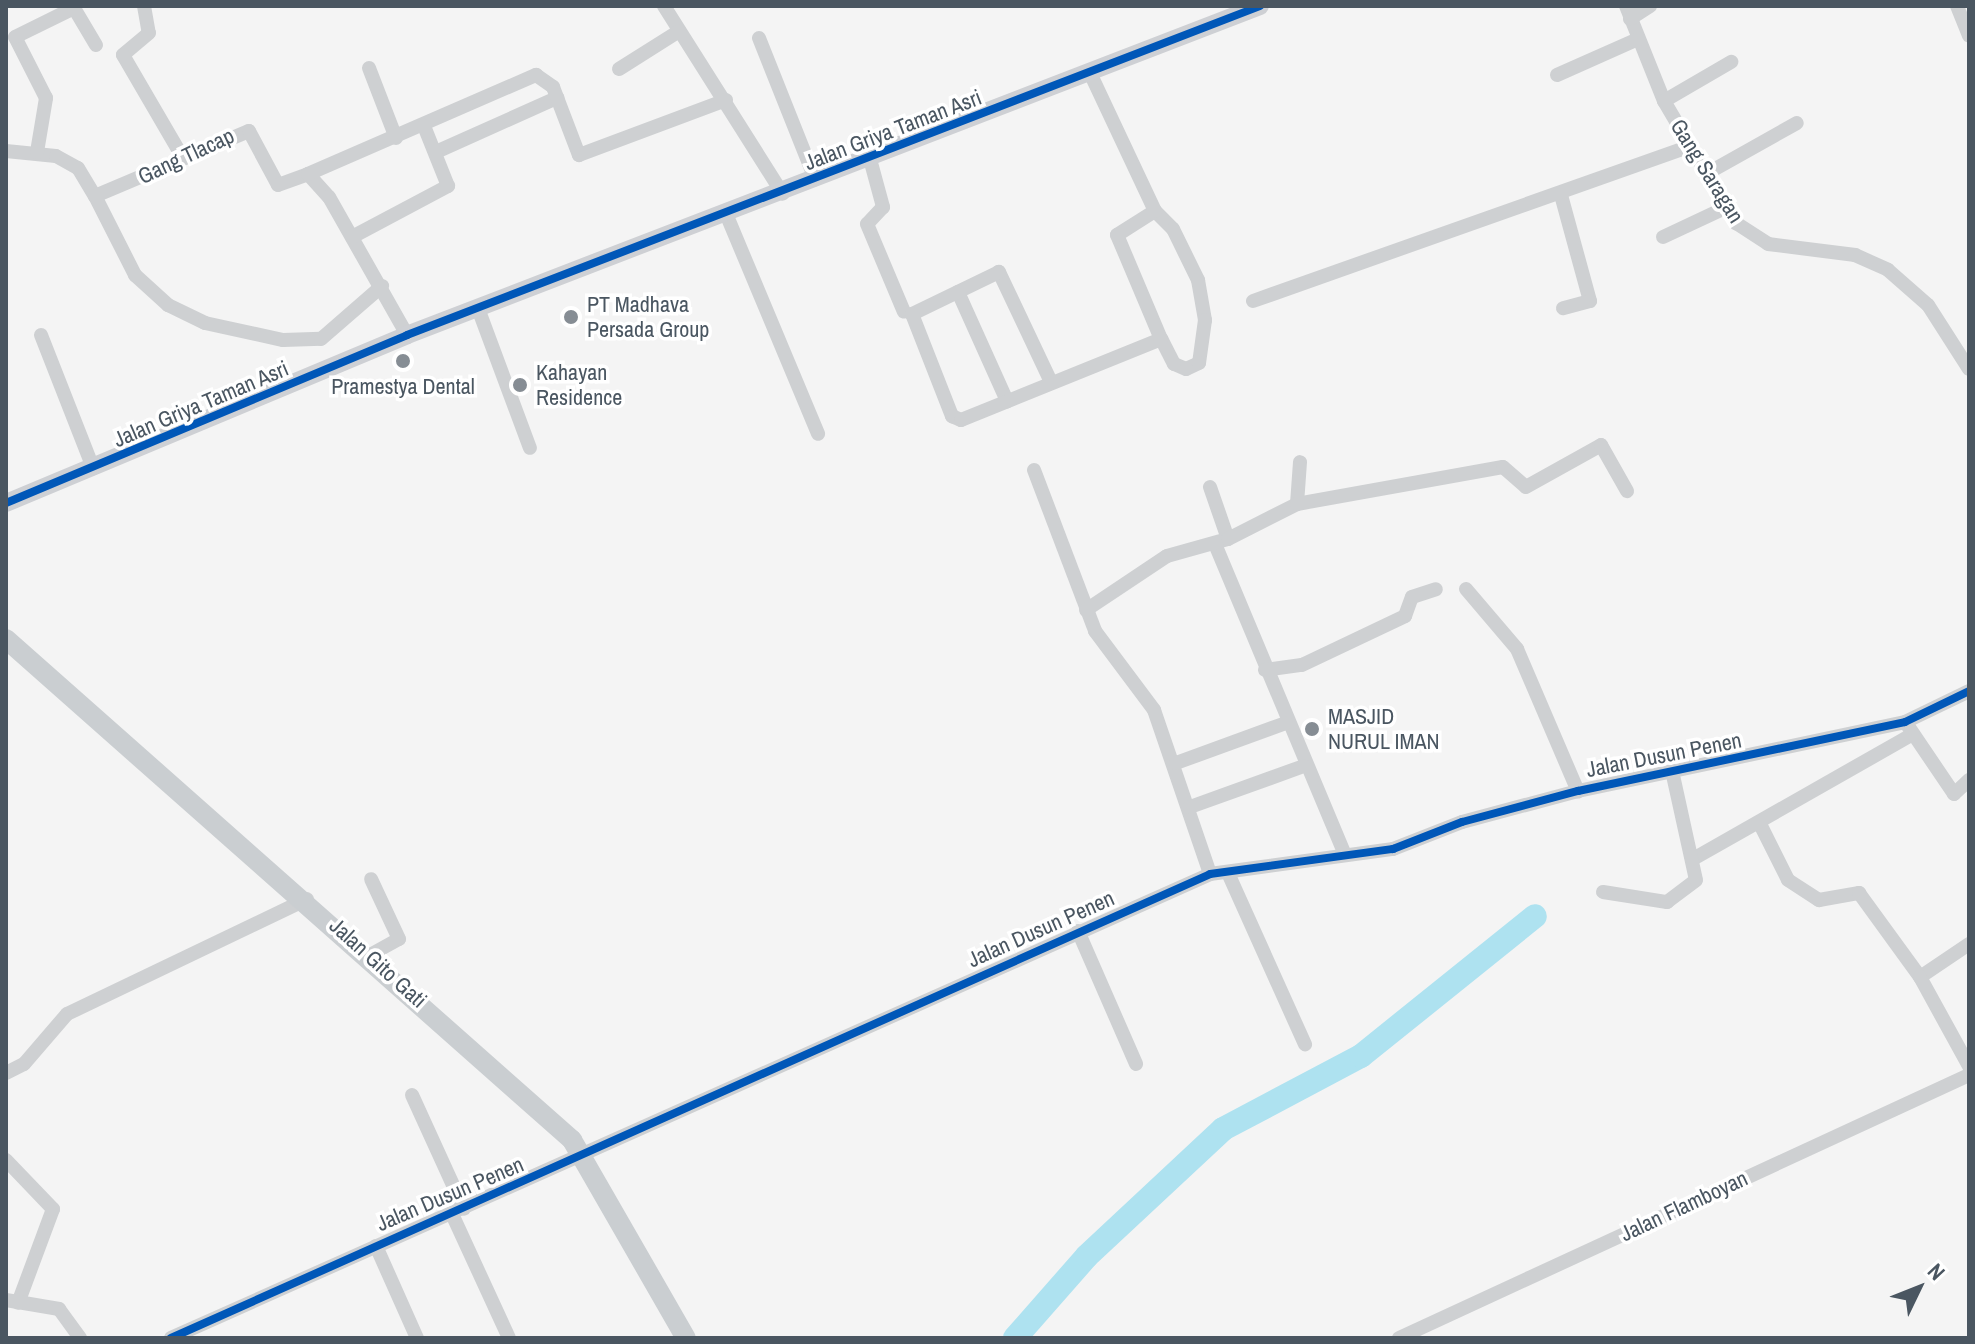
<!DOCTYPE html>
<html>
<head>
<meta charset="utf-8">
<style>
  body { margin:0 }
  #map { position:relative; width:1975px; height:1344px; overflow:hidden; background:#f4f4f4; font-family:"Archivo Narrow",sans-serif }
  div>[style] { position:absolute }
  .river>* { height:24px; margin:-12px; padding:0 12px; transform-origin:12px; border-radius:12px; background:#aee2f0 }
  .street>* { height:14px; margin:-7px; padding:0 7px; transform-origin:7px; border-radius:7px; background:#ced0d2 }
  .secondary>* { height:18px; margin:-9px; padding:0 9px; transform-origin:9px; border-radius:9px; background:#ced0d4 }
  .primary>* { height:20px; margin:-10px; padding:0 10px; transform-origin:10px; border-radius:10px; background:#caced1 }
  .cycleway>* { height:8px; margin:-4px; padding:0 4px; transform-origin:4px; border-radius:4px; background:#0057b8 }
  .dots>* { width:22px; height:22px; translate:-50% -50%; box-sizing:border-box; border:4px solid #fff; border-radius:50% }
  span { translate:-50% -50%; white-space:nowrap; text-align:center; line-height:1.15; -webkit-text-stroke:7px #fff; paint-order:stroke }
  .street-label { font-size:22px; color:#4a5661 }
  .poi-label { font-size:22px; color:#4a5661 }
  .left { translate:0 -50%; text-align:left }
  .frame { position:absolute; inset:0; border:8px solid #4a5661; pointer-events:none }
  .north { position:absolute; left:1879px; top:1248px; width:80px; height:80px; -webkit-text-stroke:6px #fff; paint-order:stroke; rotate:47deg; font-size:22px; font-weight:700; line-height:32px; text-align:center; color:#4a5661 }
  .north::after { content:''; display:block; margin:auto; width:28px; height:36px; background:#4a5661; clip-path:polygon(50% 0,100% 100%,50% 72%,0 100%) }
</style>
</head>
<body>
<div id="map">
  <div class="river">
    <div style="left:1015px;top:1338px;width:109px;rotate:-48.7deg"></div>
    <div style="left:1087px;top:1256px;width:186px;rotate:-43deg"></div>
    <div style="left:1223px;top:1129px;width:156px;rotate:-27.9deg"></div>
    <div style="left:1361px;top:1056px;width:223px;rotate:-38.8deg"></div>
  </div>
  <div class="street">
    <div style="left:144px;top:6px;width:27px;rotate:80deg"></div>
    <div style="left:149px;top:33px;width:34px;rotate:140deg"></div>
    <div style="left:123px;top:55px;width:119px;rotate:59.8deg"></div>
    <div style="left:664px;top:6px;width:222px;rotate:57.7deg"></div>
    <div style="left:1626px;top:6px;width:102px;rotate:68.2deg"></div>
    <div style="left:1664px;top:101px;width:142px;rotate:59.5deg"></div>
    <div style="left:1736px;top:223px;width:38px;rotate:33deg"></div>
    <div style="left:1768px;top:244px;width:88px;rotate:7.2deg"></div>
    <div style="left:1855px;top:255px;width:36px;rotate:24deg"></div>
    <div style="left:1888px;top:270px;width:53px;rotate:41.2deg"></div>
    <div style="left:1928px;top:305px;width:76px;rotate:57.4deg"></div>
    <div style="left:1957px;top:6px;width:32px;rotate:68deg"></div>
    <div style="left:1630px;top:19px;width:24px;rotate:-33deg"></div>
    <div style="left:759px;top:38px;width:152px;rotate:68.3deg"></div>
    <div style="left:369px;top:68px;width:75px;rotate:68.9deg"></div>
    <div style="left:619px;top:69px;width:71px;rotate:-32.3deg"></div>
    <div style="left:1557px;top:75px;width:89px;rotate:-24deg"></div>
    <div style="left:1664px;top:101px;width:78px;rotate:-30.2deg"></div>
    <div style="left:6px;top:151px;width:50px;rotate:5.7deg"></div>
    <div style="left:56px;top:156px;width:25px;rotate:29deg"></div>
    <div style="left:78px;top:168px;width:33px;rotate:59deg"></div>
    <div style="left:95px;top:196px;width:167px;rotate:-22.9deg"></div>
    <div style="left:249px;top:131px;width:61px;rotate:61.8deg"></div>
    <div style="left:278px;top:185px;width:32px;rotate:-20deg"></div>
    <div style="left:308px;top:174px;width:31px;rotate:48deg"></div>
    <div style="left:329px;top:197px;width:159px;rotate:60.5deg"></div>
    <div style="left:37px;top:152px;width:55px;rotate:-80.5deg"></div>
    <div style="left:46px;top:98px;width:68px;rotate:-116.9deg"></div>
    <div style="left:15px;top:37px;width:66px;rotate:-26.2deg"></div>
    <div style="left:74px;top:8px;width:43px;rotate:59.3deg"></div>
    <div style="left:436px;top:152px;width:133px;rotate:-24.1deg"></div>
    <div style="left:870px;top:159px;width:50px;rotate:74.8deg"></div>
    <div style="left:883px;top:207px;width:23px;rotate:133deg"></div>
    <div style="left:867px;top:224px;width:95px;rotate:67.2deg"></div>
    <div style="left:308px;top:174px;width:249px;rotate:-23.5deg"></div>
    <div style="left:536px;top:75px;width:21px;rotate:35deg"></div>
    <div style="left:553px;top:87px;width:73px;rotate:69.1deg"></div>
    <div style="left:579px;top:155px;width:157px;rotate:-20.5deg"></div>
    <div style="left:1706px;top:174px;width:104px;rotate:-29.3deg"></div>
    <div style="left:1561px;top:195px;width:110px;rotate:74.7deg"></div>
    <div style="left:1590px;top:301px;width:28px;rotate:165deg"></div>
    <div style="left:95px;top:196px;width:89px;rotate:63.1deg"></div>
    <div style="left:135px;top:275px;width:45px;rotate:42.3deg"></div>
    <div style="left:168px;top:305px;width:41px;rotate:25.9deg"></div>
    <div style="left:205px;top:323px;width:80px;rotate:12.3deg"></div>
    <div style="left:283px;top:340px;width:38px;rotate:-2deg"></div>
    <div style="left:321px;top:339px;width:81px;rotate:-41deg"></div>
    <div style="left:1155px;top:211px;width:25px;rotate:45deg"></div>
    <div style="left:1173px;top:229px;width:57px;rotate:63.9deg"></div>
    <div style="left:1198px;top:280px;width:41px;rotate:80.1deg"></div>
    <div style="left:1205px;top:320px;width:43px;rotate:97.9deg"></div>
    <div style="left:1199px;top:363px;width:14px;rotate:155deg"></div>
    <div style="left:1186px;top:369px;width:13px;rotate:-157deg"></div>
    <div style="left:1174px;top:364px;width:28px;rotate:-117deg"></div>
    <div style="left:727px;top:216px;width:236px;rotate:67.3deg"></div>
    <div style="left:352px;top:237px;width:109px;rotate:-28deg"></div>
    <div style="left:448px;top:186px;width:65px;rotate:-111.8deg"></div>
    <div style="left:1663px;top:237px;width:71px;rotate:-25.1deg"></div>
    <div style="left:958px;top:292px;width:120px;rotate:65.8deg"></div>
    <div style="left:1253px;top:301px;width:461px;rotate:-19.5deg"></div>
    <div style="left:479px;top:311px;width:146px;rotate:69.6deg"></div>
    <div style="left:41px;top:335px;width:143px;rotate:68.6deg"></div>
    <div style="left:1051px;top:382px;width:122px;rotate:-115.3deg"></div>
    <div style="left:999px;top:272px;width:97px;rotate:154.2deg"></div>
    <div style="left:912px;top:314px;width:110px;rotate:68.6deg"></div>
    <div style="left:952px;top:416px;width:10px;rotate:24deg"></div>
    <div style="left:961px;top:420px;width:216px;rotate:-22deg"></div>
    <div style="left:1161px;top:339px;width:113px;rotate:-112.9deg"></div>
    <div style="left:1117px;top:235px;width:45px;rotate:-32.3deg"></div>
    <div style="left:1155px;top:211px;width:153px;rotate:-115.2deg"></div>
    <div style="left:1034px;top:470px;width:172px;rotate:69.2deg"></div>
    <div style="left:1095px;top:631px;width:99px;rotate:53.2deg"></div>
    <div style="left:1154px;top:710px;width:173px;rotate:71.1deg"></div>
    <div style="left:1210px;top:487px;width:55px;rotate:70.9deg"></div>
    <div style="left:1297px;top:504px;width:42px;rotate:-85.9deg"></div>
    <div style="left:1215px;top:544px;width:337px;rotate:67.3deg"></div>
    <div style="left:1466px;top:589px;width:79px;rotate:49.6deg"></div>
    <div style="left:1517px;top:649px;width:155px;rotate:66.8deg"></div>
    <div style="left:1086px;top:610px;width:97px;rotate:-33.7deg"></div>
    <div style="left:1167px;top:556px;width:63px;rotate:-15.6deg"></div>
    <div style="left:1228px;top:539px;width:77px;rotate:-26.9deg"></div>
    <div style="left:1297px;top:504px;width:209px;rotate:-10.2deg"></div>
    <div style="left:1503px;top:467px;width:30px;rotate:41deg"></div>
    <div style="left:1526px;top:487px;width:86px;rotate:-29.2deg"></div>
    <div style="left:1601px;top:445px;width:53px;rotate:60.5deg"></div>
    <div style="left:1265px;top:670px;width:37px;rotate:-8deg"></div>
    <div style="left:1302px;top:665px;width:114px;rotate:-25.4deg"></div>
    <div style="left:1405px;top:616px;width:20px;rotate:-70deg"></div>
    <div style="left:1412px;top:597px;width:25px;rotate:-18deg"></div>
    <div style="left:1908px;top:726px;width:82px;rotate:55.9deg"></div>
    <div style="left:1954px;top:794px;width:21px;rotate:-43deg"></div>
    <div style="left:1176px;top:763px;width:117px;rotate:-20deg"></div>
    <div style="left:1190px;top:807px;width:121px;rotate:-19.8deg"></div>
    <div style="left:1761px;top:826px;width:60px;rotate:63.4deg"></div>
    <div style="left:1788px;top:880px;width:37px;rotate:33deg"></div>
    <div style="left:1819px;top:900px;width:41px;rotate:-9.9deg"></div>
    <div style="left:1859px;top:893px;width:104px;rotate:54deg"></div>
    <div style="left:1693px;top:859px;width:253px;rotate:-29.6deg"></div>
    <div style="left:1228px;top:873px;width:188px;rotate:65.8deg"></div>
    <div style="left:1603px;top:892px;width:65px;rotate:8.9deg"></div>
    <div style="left:1667px;top:902px;width:36px;rotate:-37deg"></div>
    <div style="left:1696px;top:880px;width:112px;rotate:-102.4deg"></div>
    <div style="left:1078px;top:931px;width:145px;rotate:66.4deg"></div>
    <div style="left:1969px;top:944px;width:59px;rotate:146deg"></div>
    <div style="left:1920px;top:977px;width:102px;rotate:61.2deg"></div>
    <div style="left:370px;top:955px;width:33px;rotate:-29deg"></div>
    <div style="left:399px;top:939px;width:66px;rotate:-115deg"></div>
    <div style="left:6px;top:1073px;width:20px;rotate:-27deg"></div>
    <div style="left:24px;top:1064px;width:66px;rotate:-49.3deg"></div>
    <div style="left:67px;top:1014px;width:266px;rotate:-25.6deg"></div>
    <div style="left:412px;top:1095px;width:125px;rotate:65.5deg"></div>
    <div style="left:6px;top:1160px;width:68px;rotate:46.2deg"></div>
    <div style="left:53px;top:1209px;width:100px;rotate:110.4deg"></div>
    <div style="left:452px;top:1214px;width:136px;rotate:65.3deg"></div>
    <div style="left:376px;top:1246px;width:101px;rotate:66deg"></div>
    <div style="left:6px;top:1300px;width:54px;rotate:9.6deg"></div>
    <div style="left:59px;top:1309px;width:36px;rotate:54deg"></div>
    <div style="left:171px;top:1338px;width:1138px;rotate:-24.06deg"></div>
    <div style="left:1210px;top:874px;width:185px;rotate:-7.8deg"></div>
    <div style="left:1393px;top:849px;width:74px;rotate:-21.4deg"></div>
    <div style="left:1462px;top:822px;width:120px;rotate:-15deg"></div>
    <div style="left:1578px;top:791px;width:334px;rotate:-11.9deg"></div>
    <div style="left:1905px;top:722px;width:71px;rotate:-25.8deg"></div>
    <div style="left:1399px;top:1338px;width:628px;rotate:-24.77deg"></div>
  </div>
  <div class="secondary">
    <div style="left:6px;top:503px;width:435px;rotate:-22.7deg"></div>
    <div style="left:407px;top:335px;width:914px;rotate:-21.09deg"></div>
  </div>
  <div class="primary">
    <div style="left:6px;top:639px;width:756px;rotate:41.51deg"></div>
    <div style="left:572px;top:1140px;width:228px;rotate:60.1deg"></div>
  </div>
  <div class="cycleway">
    <div style="left:6px;top:503px;width:435px;rotate:-22.7deg"></div>
    <div style="left:407px;top:335px;width:914px;rotate:-21.09deg"></div>
    <div style="left:171px;top:1338px;width:1138px;rotate:-24.06deg"></div>
    <div style="left:1210px;top:874px;width:185px;rotate:-7.8deg"></div>
    <div style="left:1393px;top:849px;width:74px;rotate:-21.4deg"></div>
    <div style="left:1462px;top:822px;width:120px;rotate:-15deg"></div>
    <div style="left:1578px;top:791px;width:334px;rotate:-11.9deg"></div>
    <div style="left:1905px;top:722px;width:71px;rotate:-25.8deg"></div>
  </div>
  <div class="dots">
    <div style="left:571px;top:317px;background:#868d94"></div>
    <div style="left:403px;top:361px;background:#868d94"></div>
    <div style="left:520px;top:385px;background:#868d94"></div>
    <div style="left:1312px;top:729px;background:#868d94"></div>
  </div>
  <div class="street-label">
    <span style="left:893px;top:130px;rotate:-21deg">Jalan Griya Taman Asri</span>
    <span style="left:186px;top:156px;rotate:-25deg">Gang Tlacap</span>
    <span style="left:1707px;top:171px;rotate:58deg">Gang Saragan</span>
    <span style="left:201px;top:404px;rotate:-23deg">Jalan Griya Taman Asri</span>
    <span style="left:1664px;top:755px;rotate:-11deg">Jalan Dusun Penen</span>
    <span style="left:1041px;top:929px;rotate:-24deg">Jalan Dusun Penen</span>
    <span style="left:378px;top:963px;rotate:42deg">Jalan Gito Gati</span>
    <span style="left:450px;top:1194px;rotate:-23deg">Jalan Dusun Penen</span>
    <span style="left:1684px;top:1206px;rotate:-25deg">Jalan Flamboyan</span>
  </div>
  <div class="poi-label">
    <span class="left" style="left:587px;top:317px">PT Madhava<br>Persada Group</span>
    <span class="left" style="left:536px;top:385px">Kahayan<br>Residence</span>
    <span style="left:403px;top:387px">Pramestya Dental</span>
    <span class="left" style="left:1328px;top:729px">MASJID<br>NURUL IMAN</span>
  </div>
  <div class="frame"></div>
  <div class="north">N</div>
</div>
</body>
</html>
